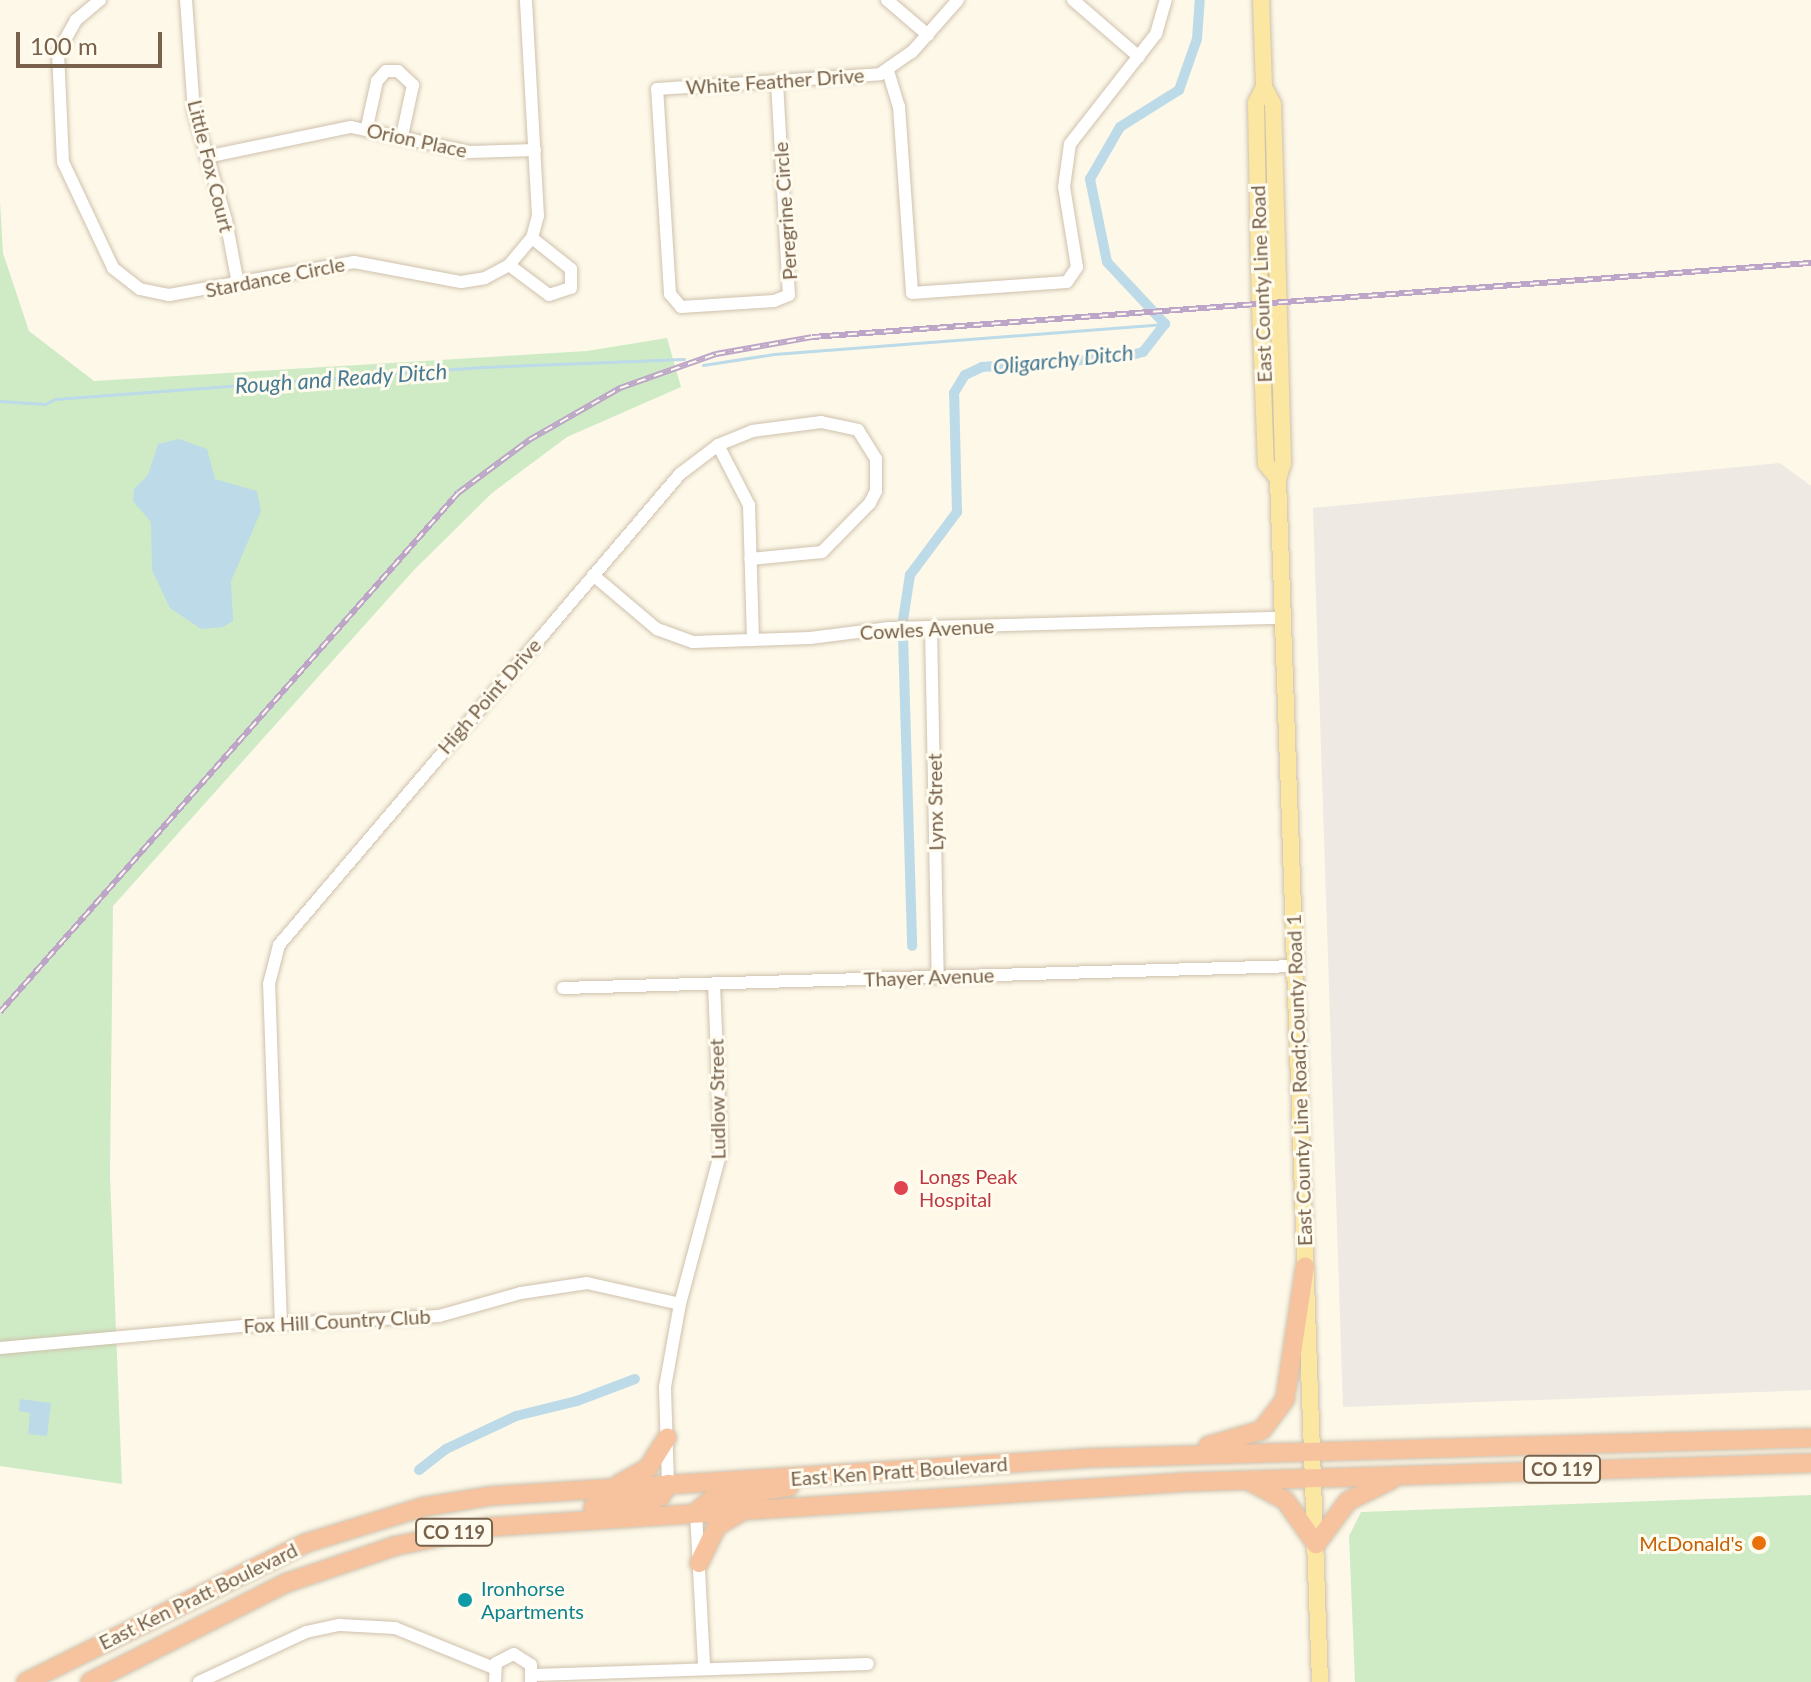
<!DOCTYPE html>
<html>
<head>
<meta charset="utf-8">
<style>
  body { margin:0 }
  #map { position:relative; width:1811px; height:1682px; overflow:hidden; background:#fdf8e8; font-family:Lato,sans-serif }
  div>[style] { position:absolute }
  .industrial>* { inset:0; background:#eee9e2 }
  .green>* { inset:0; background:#cfebc6 }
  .water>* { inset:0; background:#bcdae7 }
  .stream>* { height:3px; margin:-1.5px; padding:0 1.5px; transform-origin:1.5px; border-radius:1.5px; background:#bcdae7 }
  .canal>* { height:10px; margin:-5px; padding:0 5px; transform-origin:5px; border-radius:5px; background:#bcdae7 }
  .roads { filter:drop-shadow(0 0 2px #cfc1ad) drop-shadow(0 0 2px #cfc1ad) }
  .minor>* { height:12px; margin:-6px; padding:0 6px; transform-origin:6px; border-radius:6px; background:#fff }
  .major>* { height:16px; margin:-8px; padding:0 8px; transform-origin:8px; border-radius:8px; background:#fbe7a1 }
  .highway>* { height:18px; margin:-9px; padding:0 9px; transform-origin:9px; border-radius:9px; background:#f7c39f }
  .rail>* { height:6px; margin-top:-3px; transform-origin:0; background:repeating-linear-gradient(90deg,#fffbef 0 9px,#bda5c8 0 18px); box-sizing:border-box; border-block:2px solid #bda5c8 }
  .dots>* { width:22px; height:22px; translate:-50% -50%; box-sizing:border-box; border:4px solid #fffbef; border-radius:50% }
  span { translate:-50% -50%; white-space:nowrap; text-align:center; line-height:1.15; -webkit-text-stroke:6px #fffbef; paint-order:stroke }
  .shield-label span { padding:2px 6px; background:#fffbef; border:2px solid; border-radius:6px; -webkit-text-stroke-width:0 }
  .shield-label { font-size:18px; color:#78624b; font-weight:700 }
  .street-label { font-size:20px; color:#78624b }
  .health-label { font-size:20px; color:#be3a42 }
  .left { translate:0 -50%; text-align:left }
  .food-label { font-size:20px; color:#c56008 }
  .right { translate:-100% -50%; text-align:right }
  .culture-label { font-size:20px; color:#0d838f }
  .water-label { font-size:22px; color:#477a93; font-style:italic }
  .scale { position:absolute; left:16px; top:32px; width:146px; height:36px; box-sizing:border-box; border:4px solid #78624b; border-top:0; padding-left:10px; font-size:24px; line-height:28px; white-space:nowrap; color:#78624b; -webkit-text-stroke:6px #fffbef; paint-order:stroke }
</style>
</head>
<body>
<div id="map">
  <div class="industrial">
    <div style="clip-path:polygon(1780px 463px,1811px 486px,1811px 1390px,1343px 1407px,1313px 508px)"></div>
  </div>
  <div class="green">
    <div style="clip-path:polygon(0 201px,3px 253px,29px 331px,94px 381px,587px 351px,667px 338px,681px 387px,567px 437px,492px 493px,413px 571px,113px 906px,110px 1176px,122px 1484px,0 1466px)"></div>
    <div style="clip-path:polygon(1811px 1495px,1811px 1682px,1355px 1682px,1349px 1536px,1361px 1512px)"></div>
  </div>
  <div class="water">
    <div style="clip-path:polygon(179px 439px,207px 449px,215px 479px,257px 491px,261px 511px,231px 581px,233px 621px,223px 627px,201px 629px,170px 608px,152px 570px,151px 522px,133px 501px,134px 489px,148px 475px,158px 444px)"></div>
    <div style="clip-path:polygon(20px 1399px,51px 1403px,47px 1436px,28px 1434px,30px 1413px,19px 1411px)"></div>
  </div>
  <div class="stream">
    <div style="left:703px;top:365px;width:72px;rotate:-8.8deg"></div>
    <div style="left:774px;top:354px;width:392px;rotate:-4.4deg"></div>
    <div style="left:0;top:401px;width:45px;rotate:3.8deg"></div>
    <div style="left:45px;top:404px;width:11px;rotate:-27deg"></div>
    <div style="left:55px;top:399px;width:428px;rotate:-4.3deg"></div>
    <div style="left:482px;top:367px;width:202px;rotate:-2.3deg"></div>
  </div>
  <div class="canal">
    <div style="left:903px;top:620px;width:46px;rotate:-81.2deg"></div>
    <div style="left:910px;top:575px;width:79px;rotate:-53.3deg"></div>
    <div style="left:957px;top:512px;width:119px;rotate:-91.4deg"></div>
    <div style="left:954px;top:393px;width:21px;rotate:-59deg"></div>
    <div style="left:965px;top:375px;width:19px;rotate:-25deg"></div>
    <div style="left:982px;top:367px;width:143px;rotate:-4deg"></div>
    <div style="left:1125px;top:357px;width:19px;rotate:-16deg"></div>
    <div style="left:1143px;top:352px;width:36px;rotate:-52deg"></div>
    <div style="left:1165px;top:324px;width:85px;rotate:-133.1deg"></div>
    <div style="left:1107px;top:262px;width:85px;rotate:-101.6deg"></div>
    <div style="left:1090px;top:179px;width:60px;rotate:-60deg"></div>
    <div style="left:1120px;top:127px;width:70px;rotate:-32.1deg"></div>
    <div style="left:1179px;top:90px;width:54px;rotate:-70.6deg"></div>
    <div style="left:1197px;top:39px;width:39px;rotate:-86deg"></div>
    <div style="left:903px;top:636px;width:310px;rotate:88.3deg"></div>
    <div style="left:419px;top:1470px;width:34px;rotate:-38deg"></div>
    <div style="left:446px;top:1449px;width:77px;rotate:-25.2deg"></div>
    <div style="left:516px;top:1416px;width:63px;rotate:-13.8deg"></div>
    <div style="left:577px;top:1401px;width:62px;rotate:-20.8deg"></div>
  </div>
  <div class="roads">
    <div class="minor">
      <div style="left:100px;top:0;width:31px;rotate:140deg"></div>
      <div style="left:76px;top:20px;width:37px;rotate:119deg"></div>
      <div style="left:58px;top:52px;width:110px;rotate:87.4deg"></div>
      <div style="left:63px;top:162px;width:117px;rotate:64.7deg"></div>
      <div style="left:113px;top:268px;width:34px;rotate:38deg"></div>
      <div style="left:140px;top:289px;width:30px;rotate:12deg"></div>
      <div style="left:169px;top:295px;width:188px;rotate:-10.1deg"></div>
      <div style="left:354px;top:262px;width:109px;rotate:10.6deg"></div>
      <div style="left:461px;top:282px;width:24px;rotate:-9deg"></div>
      <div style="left:485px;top:278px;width:27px;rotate:-28deg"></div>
      <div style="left:509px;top:265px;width:35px;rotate:-50deg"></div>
      <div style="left:532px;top:238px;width:23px;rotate:-75deg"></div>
      <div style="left:538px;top:216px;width:216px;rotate:-93.2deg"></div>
      <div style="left:186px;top:0;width:112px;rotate:85.9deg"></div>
      <div style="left:194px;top:112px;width:113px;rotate:73.5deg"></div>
      <div style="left:226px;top:220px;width:65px;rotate:79.4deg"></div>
      <div style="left:887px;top:0;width:54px;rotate:40.5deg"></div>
      <div style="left:1073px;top:0;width:87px;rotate:40.8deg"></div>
      <div style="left:888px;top:71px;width:37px;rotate:73deg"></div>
      <div style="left:899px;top:106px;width:187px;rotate:86deg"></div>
      <div style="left:912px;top:293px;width:155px;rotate:-4.1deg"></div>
      <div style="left:1067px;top:282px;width:18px;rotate:-56deg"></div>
      <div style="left:1077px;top:267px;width:81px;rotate:-99.2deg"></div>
      <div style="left:1064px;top:187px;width:43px;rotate:-82.1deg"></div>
      <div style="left:1070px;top:144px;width:140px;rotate:-52deg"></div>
      <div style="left:1156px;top:34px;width:35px;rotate:-74deg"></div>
      <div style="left:777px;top:82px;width:213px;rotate:86.8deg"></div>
      <div style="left:789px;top:295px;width:16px;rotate:158deg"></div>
      <div style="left:774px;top:301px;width:93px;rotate:176.3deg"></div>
      <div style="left:681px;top:307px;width:17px;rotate:-130deg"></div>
      <div style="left:670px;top:294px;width:205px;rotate:-93.6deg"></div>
      <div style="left:657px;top:89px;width:224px;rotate:-3.8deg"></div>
      <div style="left:880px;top:74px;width:39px;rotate:-35deg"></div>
      <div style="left:912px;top:52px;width:69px;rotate:-48.5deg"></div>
      <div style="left:367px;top:127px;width:47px;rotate:-77.7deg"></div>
      <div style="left:377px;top:81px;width:13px;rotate:-48deg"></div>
      <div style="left:386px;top:71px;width:12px"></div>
      <div style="left:398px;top:71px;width:21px;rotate:43deg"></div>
      <div style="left:413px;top:85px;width:52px;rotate:102.2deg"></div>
      <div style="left:206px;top:157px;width:148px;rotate:-11.7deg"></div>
      <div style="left:351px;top:127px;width:122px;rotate:11.9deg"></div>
      <div style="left:470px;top:152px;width:65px;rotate:-1.8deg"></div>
      <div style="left:509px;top:265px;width:50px;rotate:36.9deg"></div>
      <div style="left:549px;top:295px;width:23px;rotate:-18deg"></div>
      <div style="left:571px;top:288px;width:19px;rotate:-90deg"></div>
      <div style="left:571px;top:269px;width:50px;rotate:-141.5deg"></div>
      <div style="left:718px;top:445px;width:68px;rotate:62.7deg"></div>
      <div style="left:749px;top:505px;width:135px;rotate:88.3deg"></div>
      <div style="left:593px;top:575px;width:84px;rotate:40.2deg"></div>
      <div style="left:657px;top:629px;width:38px;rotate:20deg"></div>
      <div style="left:693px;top:642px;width:117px;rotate:-2deg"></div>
      <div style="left:810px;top:638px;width:80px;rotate:-7.2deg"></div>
      <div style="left:889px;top:628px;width:394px;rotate:-1.5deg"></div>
      <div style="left:931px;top:627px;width:350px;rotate:88.9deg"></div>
      <div style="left:563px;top:988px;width:732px;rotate:-1.72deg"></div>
      <div style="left:281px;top:1325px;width:341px;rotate:-92deg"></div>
      <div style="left:269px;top:984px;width:40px;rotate:-75.6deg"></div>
      <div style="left:279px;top:945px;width:619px;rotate:-49.59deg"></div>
      <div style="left:680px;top:474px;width:48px;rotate:-37.3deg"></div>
      <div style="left:718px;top:445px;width:37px;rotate:-22deg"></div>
      <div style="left:752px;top:431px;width:70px;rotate:-7.4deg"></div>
      <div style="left:821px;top:422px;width:38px;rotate:12deg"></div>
      <div style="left:858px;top:430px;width:34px;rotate:58deg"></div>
      <div style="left:876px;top:459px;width:32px;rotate:90deg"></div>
      <div style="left:876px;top:491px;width:13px;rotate:117deg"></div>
      <div style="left:870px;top:503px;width:69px;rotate:134.4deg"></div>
      <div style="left:822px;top:552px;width:72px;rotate:174.4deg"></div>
      <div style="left:0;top:1348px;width:244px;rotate:-5.2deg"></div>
      <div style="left:243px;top:1326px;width:196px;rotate:-2.9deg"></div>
      <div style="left:439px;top:1316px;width:85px;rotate:-15.7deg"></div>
      <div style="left:521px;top:1293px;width:67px;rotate:-8.6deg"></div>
      <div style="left:587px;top:1283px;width:95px;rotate:12.7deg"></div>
      <div style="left:668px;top:1484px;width:97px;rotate:-91.8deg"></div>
      <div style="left:665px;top:1387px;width:84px;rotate:-79.8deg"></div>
      <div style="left:680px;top:1304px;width:158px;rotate:-75deg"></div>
      <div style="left:721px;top:1151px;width:167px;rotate:-92.4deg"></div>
      <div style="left:696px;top:1512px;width:155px;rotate:87deg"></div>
      <div style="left:533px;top:1675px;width:335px;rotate:-1.9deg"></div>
      <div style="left:199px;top:1682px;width:118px;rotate:-25deg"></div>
      <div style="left:306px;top:1632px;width:35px;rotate:-12deg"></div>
      <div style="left:340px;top:1625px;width:55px;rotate:3.1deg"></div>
      <div style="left:395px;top:1628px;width:107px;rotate:22deg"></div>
      <div style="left:495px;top:1682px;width:19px;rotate:-87deg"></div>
      <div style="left:496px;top:1663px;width:20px;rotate:-27deg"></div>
      <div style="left:514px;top:1654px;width:20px;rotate:33deg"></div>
      <div style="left:531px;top:1665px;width:17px;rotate:90deg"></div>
    </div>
    <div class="major">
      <div style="left:1261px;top:0;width:87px;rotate:88deg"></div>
      <div style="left:1264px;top:87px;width:19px;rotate:62deg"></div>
      <div style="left:1273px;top:104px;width:359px;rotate:88.4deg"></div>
      <div style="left:1283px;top:463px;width:17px;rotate:107deg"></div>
      <div style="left:1278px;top:479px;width:1204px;rotate:88deg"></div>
      <div style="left:1264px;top:87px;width:18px;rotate:117deg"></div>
      <div style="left:1256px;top:103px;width:200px;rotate:88.9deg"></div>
      <div style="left:1260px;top:303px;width:161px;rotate:87.9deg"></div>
      <div style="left:1266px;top:464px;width:19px;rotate:51deg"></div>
    </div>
    <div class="highway">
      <div style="left:1208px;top:1446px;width:56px;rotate:-16.5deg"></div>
      <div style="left:1262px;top:1430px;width:39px;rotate:-53deg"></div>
      <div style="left:1285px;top:1399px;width:134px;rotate:-81.4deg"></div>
      <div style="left:1251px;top:1482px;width:38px;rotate:28deg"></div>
      <div style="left:1285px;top:1500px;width:54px;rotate:54.8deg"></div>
      <div style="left:1316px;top:1544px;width:54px;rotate:-53.3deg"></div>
      <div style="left:1348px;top:1501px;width:48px;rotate:-26deg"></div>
      <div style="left:619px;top:1484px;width:33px;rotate:-29deg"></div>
      <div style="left:648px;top:1468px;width:36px;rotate:-58deg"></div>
      <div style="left:593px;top:1507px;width:55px;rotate:-6.2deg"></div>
      <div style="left:648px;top:1501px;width:14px;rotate:-21deg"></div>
      <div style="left:661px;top:1496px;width:14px;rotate:-60deg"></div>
      <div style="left:696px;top:1512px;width:21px;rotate:-39deg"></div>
      <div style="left:712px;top:1499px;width:78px;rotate:-8.9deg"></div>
      <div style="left:699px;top:1563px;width:41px;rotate:-64.1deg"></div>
      <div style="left:717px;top:1526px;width:28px;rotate:-30deg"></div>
      <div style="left:26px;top:1682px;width:313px;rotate:-26.4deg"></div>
      <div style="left:306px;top:1543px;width:122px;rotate:-17.1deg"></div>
      <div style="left:423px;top:1507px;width:68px;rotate:-9.3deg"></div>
      <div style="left:490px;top:1496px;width:601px;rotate:-3.62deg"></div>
      <div style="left:1090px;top:1458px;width:721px;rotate:-1.59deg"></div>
      <div style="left:90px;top:1682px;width:220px;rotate:-26.8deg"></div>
      <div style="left:286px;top:1583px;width:115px;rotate:-18.7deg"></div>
      <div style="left:395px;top:1546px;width:95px;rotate:-11.5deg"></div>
      <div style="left:488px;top:1527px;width:701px;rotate:-3.68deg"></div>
      <div style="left:1188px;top:1482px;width:623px;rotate:-1.75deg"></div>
    </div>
  </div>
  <div class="rail">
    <div style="left:0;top:1012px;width:692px;rotate:-48.57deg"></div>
    <div style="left:458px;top:493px;width:89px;rotate:-36.7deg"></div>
    <div style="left:529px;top:440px;width:105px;rotate:-29.7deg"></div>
    <div style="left:620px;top:388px;width:102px;rotate:-19.5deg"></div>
    <div style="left:716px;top:354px;width:97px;rotate:-10deg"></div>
    <div style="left:812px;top:337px;width:1002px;rotate:-4.24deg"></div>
  </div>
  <div class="dots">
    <div style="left:901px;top:1188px;background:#e0444e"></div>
    <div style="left:1759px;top:1543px;background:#e8710a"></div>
    <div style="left:465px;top:1600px;background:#0f9aa8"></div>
  </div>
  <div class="shield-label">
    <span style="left:1562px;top:1469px">CO 119</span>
    <span style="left:454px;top:1532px">CO 119</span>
  </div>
  <div class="street-label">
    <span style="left:775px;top:81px;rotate:-4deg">White Feather Drive</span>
    <span style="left:417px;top:140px;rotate:12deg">Orion Place</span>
    <span style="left:211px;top:166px;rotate:76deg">Little Fox Court</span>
    <span style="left:785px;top:211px;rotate:-94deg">Peregrine Circle</span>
    <span style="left:275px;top:277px;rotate:-11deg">Stardance Circle</span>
    <span style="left:1261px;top:284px;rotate:-92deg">East County Line Road</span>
    <span style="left:927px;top:629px;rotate:-3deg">Cowles Avenue</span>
    <span style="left:489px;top:696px;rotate:-49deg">High Point Drive</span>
    <span style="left:935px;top:802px;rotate:-91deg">Lynx Street</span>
    <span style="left:929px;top:977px;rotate:-2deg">Thayer Avenue</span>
    <span style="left:1299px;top:1080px;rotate:-92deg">East County Line Road;County Road 1</span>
    <span style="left:717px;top:1099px;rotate:-91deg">Ludlow Street</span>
    <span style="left:337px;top:1321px;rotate:-3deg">Fox Hill Country Club</span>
    <span style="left:899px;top:1471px;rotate:-4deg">East Ken Pratt Boulevard</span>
    <span style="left:198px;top:1596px;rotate:-26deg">East Ken Pratt Boulevard</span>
  </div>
  <div class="health-label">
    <span class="left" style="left:919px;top:1188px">Longs Peak<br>Hospital</span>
  </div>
  <div class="food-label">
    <span class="right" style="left:1743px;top:1543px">McDonald's</span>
  </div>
  <div class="culture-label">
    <span class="left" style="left:481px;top:1600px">Ironhorse<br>Apartments</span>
  </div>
  <div class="water-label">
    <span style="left:1063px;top:359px;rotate:-6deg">Oligarchy Ditch</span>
    <span style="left:341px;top:378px;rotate:-4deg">Rough and Ready Ditch</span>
  </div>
  <div class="scale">100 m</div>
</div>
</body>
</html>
